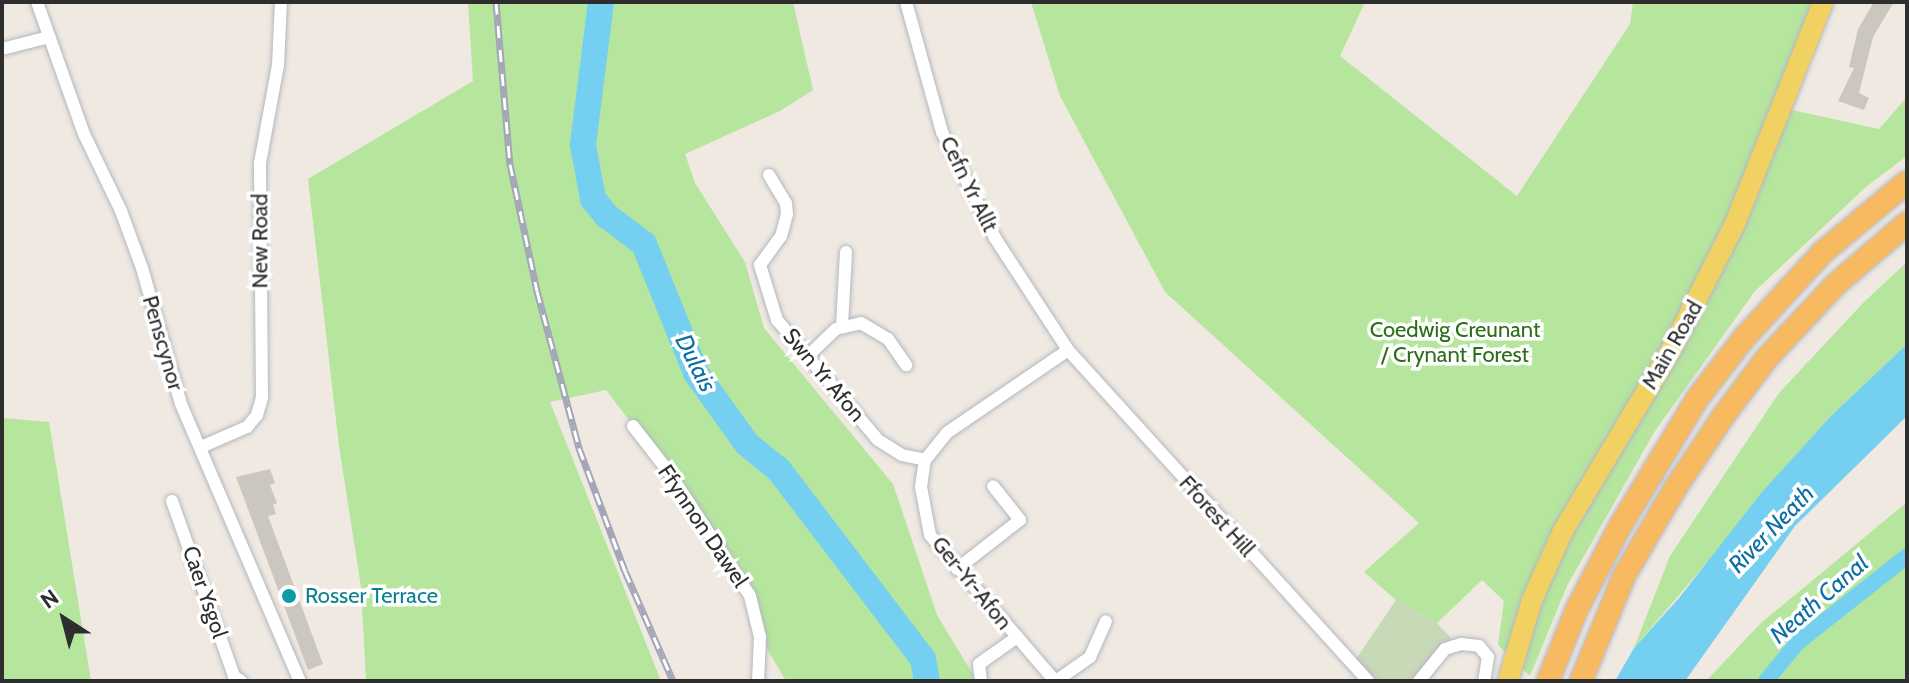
<!DOCTYPE html>
<html>
<head>
<meta charset="utf-8">
<style>
  body { margin:0 }
  #map { position:relative; width:1909px; height:683px; overflow:hidden; background:#efe9e1; font-family:Cabin,sans-serif }
  div>[style] { position:absolute }
  .green>* { inset:0; background:#b6e59e }
  .cemetery>* { inset:0; background:#c8d9b8 }
  .water>* { inset:0; background:#75cff0 }
  .canal>* { height:16px; margin:-8px; padding:0 8px; transform-origin:8px; border-radius:8px; background:#75cff0 }
  .river>* { height:26px; margin:-13px; padding:0 13px; transform-origin:13px; border-radius:13px; background:#75cff0 }
  .building>* { inset:0; background:#cbc7bf }
  .roads { filter:drop-shadow(0 0 2px #b4b7c1) drop-shadow(0 0 2px #b4b7c1) }
  .minor>* { height:12px; margin:-6px; padding:0 6px; transform-origin:6px; border-radius:6px; background:#fff }
  .primary>* { height:20px; margin:-10px; padding:0 10px; transform-origin:10px; border-radius:10px; background:#f2d163 }
  .trunk>* { height:22px; margin:-11px; padding:0 11px; transform-origin:11px; border-radius:11px; background:#f8ba60 }
  .rail>* { height:7px; margin-top:-3.5px; transform-origin:0; background:repeating-linear-gradient(90deg,#fff 0 12px,#a3a6b8 0 24px); box-sizing:border-box; border-block:2px solid #a3a6b8 }
  .dots>* { width:22px; height:22px; translate:-50% -50%; box-sizing:border-box; border:4px solid #fff; border-radius:50% }
  span { translate:-50% -50%; white-space:nowrap; text-align:center; line-height:1.15; -webkit-text-stroke:7px #fff; paint-order:stroke }
  .street-label { font-size:22px; color:#2e2e2e }
  .park-label { font-size:22px; color:#2c6e1b }
  .culture-label { font-size:22px; color:#0d838f }
  .left { translate:0 -50%; text-align:left }
  .water-label { font-size:24px; color:#0d6fa3; font-style:italic }
  .frame { position:absolute; inset:0; border:4px solid #2e2e2e; pointer-events:none }
  .north { position:absolute; left:24px; top:579px; width:80px; height:80px; -webkit-text-stroke:6px #fff; paint-order:stroke; rotate:324deg; font-size:22px; font-weight:700; line-height:32px; text-align:center; color:#2e2e2e }
  .north::after { content:''; display:block; margin:auto; width:28px; height:36px; background:#2e2e2e; clip-path:polygon(50% 0,100% 100%,50% 72%,0 100%) }
</style>
</head>
<body>
<div id="map">
  <div class="green">
    <div style="clip-path:polygon(468px 2px,793px 2px,813px 90px,780px 111px,685px 154px,695px 183px,745px 262px,764px 328px,893px 484px,937px 615px,977px 681px,786px 681px,760px 637px,750px 596px,668px 471px,606px 390px,550px 402px,661px 681px,366px 681px,361px 587px,339px 446px,308px 179px,473px 81px)"></div>
    <div style="clip-path:polygon(1031px 2px,1365px 2px,1340px 56px,1517px 196px,1630px 24px,1633px 2px,1813px 2px,1774px 106px,1879px 129px,1907px 97px,1907px 156px,1867px 186px,1755px 291px,1655px 431px,1567px 586px,1530px 676px,1498px 645px,1504px 601px,1482px 580px,1437px 623px,1396px 600px,1364px 572px,1419px 523px,1165px 292px,1060px 96px)"></div>
    <div style="clip-path:polygon(1907px 262px,1907px 344px,1833px 414px,1634px 648px,1670px 556px,1779px 393px,1864px 302px)"></div>
    <div style="clip-path:polygon(2px 418px,49px 422px,91px 681px,2px 681px)"></div>
    <div style="clip-path:polygon(1907px 502px,1907px 681px,1706px 681px,1761px 623px)"></div>
  </div>
  <div class="cemetery">
    <div style="clip-path:polygon(1396px 600px,1437px 623px,1451px 638px,1419px 681px,1368px 681px,1352px 665px)"></div>
  </div>
  <div class="water">
    <div style="clip-path:polygon(1907px 344px,1907px 416px,1795px 526px,1685px 681px,1615px 681px,1634px 648px,1679px 598px,1762px 492px,1833px 414px)"></div>
  </div>
  <div class="canal">
    <div style="left:1766px;top:681px;width:49px;rotate:-50.8deg"></div>
    <div style="left:1797px;top:643px;width:140px;rotate:-38.3deg"></div>
  </div>
  <div class="river">
    <div style="left:601px;top:2px;width:144px;rotate:97.2deg"></div>
    <div style="left:583px;top:145px;width:55px;rotate:79.5deg"></div>
    <div style="left:593px;top:199px;width:22px;rotate:51deg"></div>
    <div style="left:607px;top:216px;width:46px;rotate:37.1deg"></div>
    <div style="left:644px;top:244px;width:139px;rotate:68deg"></div>
    <div style="left:696px;top:373px;width:87px;rotate:54.3deg"></div>
    <div style="left:747px;top:444px;width:41px;rotate:39.1deg"></div>
    <div style="left:779px;top:470px;width:238px;rotate:52.7deg"></div>
    <div style="left:923px;top:659px;width:22px;rotate:80deg"></div>
  </div>
  <div class="building">
    <div style="clip-path:polygon(1874px 2px,1894px 2px,1873px 37px,1859px 93px,1869px 98px,1864px 110px,1838px 101px,1854px 68px,1849px 67px,1858px 29px)"></div>
    <div style="clip-path:polygon(270px 469px,275px 483px,270px 485px,277px 503px,273px 505px,276px 514px,268px 516px,323px 664px,308px 670px,236px 477px)"></div>
  </div>
  <div class="roads">
    <div class="minor">
      <div style="left:37px;top:2px;width:140px;rotate:70.4deg"></div>
      <div style="left:84px;top:134px;width:85px;rotate:64.3deg"></div>
      <div style="left:121px;top:211px;width:61px;rotate:69.8deg"></div>
      <div style="left:142px;top:268px;width:141px;rotate:74deg"></div>
      <div style="left:181px;top:404px;width:301px;rotate:66.8deg"></div>
      <div style="left:906px;top:2px;width:135px;rotate:74.5deg"></div>
      <div style="left:942px;top:132px;width:119px;rotate:63.4deg"></div>
      <div style="left:995px;top:238px;width:134px;rotate:56.9deg"></div>
      <div style="left:1068px;top:350px;width:447px;rotate:47.8deg"></div>
      <div style="left:2px;top:49px;width:49px;rotate:-14.3deg"></div>
      <div style="left:769px;top:175px;width:33px;rotate:59deg"></div>
      <div style="left:786px;top:203px;width:11px;rotate:85deg"></div>
      <div style="left:787px;top:214px;width:23px;rotate:105deg"></div>
      <div style="left:781px;top:236px;width:36px;rotate:126deg"></div>
      <div style="left:760px;top:265px;width:58px;rotate:72.8deg"></div>
      <div style="left:777px;top:320px;width:157px;rotate:49.9deg"></div>
      <div style="left:878px;top:440px;width:28px;rotate:32deg"></div>
      <div style="left:902px;top:455px;width:24px;rotate:12deg"></div>
      <div style="left:842px;top:326px;width:74px;rotate:-86.9deg"></div>
      <div style="left:809px;top:355px;width:37px;rotate:-44deg"></div>
      <div style="left:836px;top:329px;width:26px;rotate:-13deg"></div>
      <div style="left:861px;top:323px;width:31px;rotate:31deg"></div>
      <div style="left:888px;top:339px;width:32px;rotate:55deg"></div>
      <div style="left:633px;top:426px;width:57px;rotate:52.1deg"></div>
      <div style="left:668px;top:471px;width:149px;rotate:56.7deg"></div>
      <div style="left:750px;top:596px;width:42px;rotate:76.3deg"></div>
      <div style="left:760px;top:637px;width:44px;rotate:92.6deg"></div>
      <div style="left:201px;top:447px;width:50px;rotate:-23.5deg"></div>
      <div style="left:247px;top:427px;width:16px;rotate:-50deg"></div>
      <div style="left:257px;top:415px;width:19px;rotate:-74deg"></div>
      <div style="left:262px;top:397px;width:234px;rotate:-90.5deg"></div>
      <div style="left:260px;top:163px;width:100px;rotate:-79.6deg"></div>
      <div style="left:278px;top:65px;width:63px;rotate:-87.3deg"></div>
      <div style="left:172px;top:501px;width:186px;rotate:70.5deg"></div>
      <div style="left:234px;top:676px;width:9px;rotate:36deg"></div>
      <div style="left:957px;top:569px;width:80px;rotate:-37.9deg"></div>
      <div style="left:1020px;top:520px;width:43px;rotate:-128.5deg"></div>
      <div style="left:981px;top:681px;width:17px;rotate:-97deg"></div>
      <div style="left:979px;top:664px;width:47px;rotate:-35.4deg"></div>
      <div style="left:1055px;top:681px;width:192px;rotate:-130.6deg"></div>
      <div style="left:930px;top:535px;width:49px;rotate:-100.6deg"></div>
      <div style="left:921px;top:487px;width:27px;rotate:-82deg"></div>
      <div style="left:925px;top:460px;width:36px;rotate:-51deg"></div>
      <div style="left:948px;top:432px;width:145px;rotate:-34.3deg"></div>
      <div style="left:1056px;top:681px;width:42px;rotate:-35.2deg"></div>
      <div style="left:1090px;top:657px;width:39px;rotate:-66deg"></div>
      <div style="left:1419px;top:681px;width:41px;rotate:-50.9deg"></div>
      <div style="left:1445px;top:649px;width:17px;rotate:-17deg"></div>
      <div style="left:1461px;top:644px;width:18px;rotate:6deg"></div>
      <div style="left:1479px;top:646px;width:14px;rotate:51deg"></div>
      <div style="left:1488px;top:657px;width:24px;rotate:99deg"></div>
    </div>
    <div class="primary">
      <div style="left:1508px;top:681px;width:84px;rotate:-73.5deg"></div>
      <div style="left:1532px;top:600px;width:76px;rotate:-65.8deg"></div>
      <div style="left:1563px;top:531px;width:211px;rotate:-59.2deg"></div>
      <div style="left:1671px;top:350px;width:139px;rotate:-63.1deg"></div>
      <div style="left:1734px;top:226px;width:241px;rotate:-68.3deg"></div>
    </div>
    <div class="trunk">
      <div style="left:1548px;top:681px;width:78px;rotate:-68.1deg"></div>
      <div style="left:1577px;top:609px;width:91px;rotate:-62.6deg"></div>
      <div style="left:1619px;top:528px;width:151px;rotate:-58.8deg"></div>
      <div style="left:1697px;top:399px;width:77px;rotate:-52.4deg"></div>
      <div style="left:1744px;top:338px;width:117px;rotate:-47.4deg"></div>
      <div style="left:1823px;top:252px;width:109px;rotate:-39.8deg"></div>
      <div style="left:1581px;top:681px;width:113px;rotate:-67.7deg"></div>
      <div style="left:1624px;top:576px;width:103px;rotate:-59.7deg"></div>
      <div style="left:1676px;top:487px;width:87px;rotate:-56.3deg"></div>
      <div style="left:1724px;top:415px;width:70px;rotate:-53.1deg"></div>
      <div style="left:1766px;top:359px;width:101px;rotate:-47deg"></div>
      <div style="left:1835px;top:285px;width:95px;rotate:-40.7deg"></div>
    </div>
  </div>
  <div class="rail">
    <div style="left:496px;top:2px;width:163px;rotate:85.1deg"></div>
    <div style="left:510px;top:164px;width:130px;rotate:78deg"></div>
    <div style="left:537px;top:291px;width:163px;rotate:75deg"></div>
    <div style="left:579px;top:448px;width:131px;rotate:69.5deg"></div>
    <div style="left:625px;top:571px;width:120px;rotate:66.4deg"></div>
  </div>
  <div class="dots">
    <div style="left:289px;top:596px;background:#0f9aa8"></div>
  </div>
  <div class="street-label">
    <span style="left:969px;top:184px;rotate:64deg">Cefn Yr Allt</span>
    <span style="left:260px;top:241px;rotate:-90deg">New Road</span>
    <span style="left:163px;top:343px;rotate:74deg">Penscynor</span>
    <span style="left:1672px;top:345px;rotate:-60deg">Main Road</span>
    <span style="left:824px;top:375px;rotate:50deg">Swn Yr Afon</span>
    <span style="left:1217px;top:516px;rotate:48deg">Fforest Hill</span>
    <span style="left:703px;top:526px;rotate:56deg">Ffynnon Dawel</span>
    <span style="left:972px;top:583px;rotate:51deg">Ger-Yr-Afon</span>
    <span style="left:205px;top:592px;rotate:71deg">Caer Ysgol</span>
  </div>
  <div class="park-label">
    <span style="left:1455px;top:342px">Coedwig Creunant<br>/ Crynant Forest</span>
  </div>
  <div class="culture-label">
    <span class="left" style="left:305px;top:596px">Rosser Terrace</span>
  </div>
  <div class="water-label">
    <span style="left:696px;top:363px;rotate:63deg">Dulais</span>
    <span style="left:1771px;top:529px;rotate:-46deg">River Neath</span>
    <span style="left:1819px;top:599px;rotate:-41deg">Neath Canal</span>
  </div>
  <div class="frame"></div>
  <div class="north">N</div>
</div>
</body>
</html>
